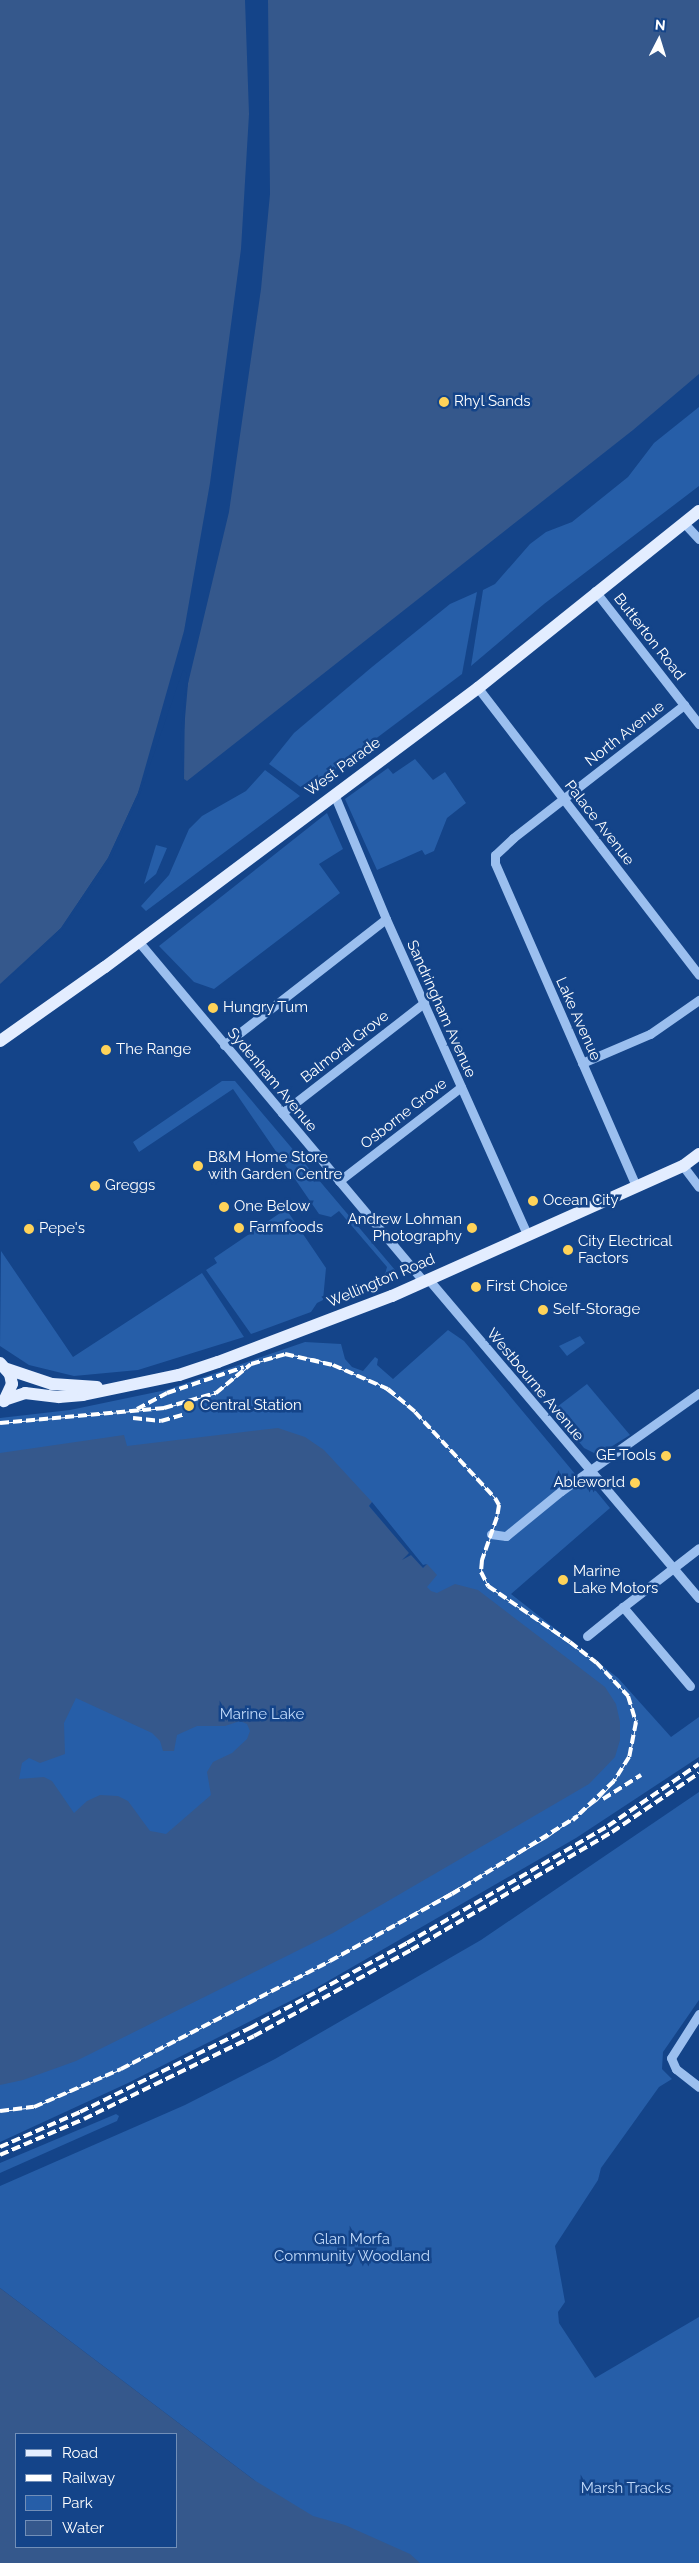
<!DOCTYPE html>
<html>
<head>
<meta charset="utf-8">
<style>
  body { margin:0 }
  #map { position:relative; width:699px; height:2563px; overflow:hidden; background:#144489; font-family:Raleway,sans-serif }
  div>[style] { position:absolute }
  .green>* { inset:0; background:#265ea8 }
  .water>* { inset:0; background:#35588c }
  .pier>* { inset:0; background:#144489 }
  .minor>* { height:9px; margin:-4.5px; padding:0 4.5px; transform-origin:4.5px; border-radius:4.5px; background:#9bbfef }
  .major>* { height:12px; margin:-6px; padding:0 6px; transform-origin:6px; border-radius:6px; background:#e3edff }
  .tram>* { height:1px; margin:-0.5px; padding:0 0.5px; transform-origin:0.5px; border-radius:0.5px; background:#fff }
  .rail>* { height:4px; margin-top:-2px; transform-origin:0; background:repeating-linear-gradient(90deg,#fff 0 9px,transparent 0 13px) }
  .dots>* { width:14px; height:14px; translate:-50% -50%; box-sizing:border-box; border:2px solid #144489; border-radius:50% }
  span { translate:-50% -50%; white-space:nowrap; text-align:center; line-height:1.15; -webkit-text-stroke:5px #144489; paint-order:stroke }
  .poi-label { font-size:15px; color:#fff }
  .left { translate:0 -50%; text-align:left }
  .right { translate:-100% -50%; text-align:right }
  .street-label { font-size:15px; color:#fff }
  .park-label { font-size:15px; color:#c1dafb }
  .legend { position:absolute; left:15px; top:2433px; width:162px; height:115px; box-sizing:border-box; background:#144489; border:1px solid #728fb8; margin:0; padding:6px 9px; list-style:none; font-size:15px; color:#fff }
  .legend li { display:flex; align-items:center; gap:10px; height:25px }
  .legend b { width:25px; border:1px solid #728fb8 }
  .north { position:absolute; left:634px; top:15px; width:50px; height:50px; -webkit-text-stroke:4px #144489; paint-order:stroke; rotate:5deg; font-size:14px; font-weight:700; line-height:20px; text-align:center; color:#fff }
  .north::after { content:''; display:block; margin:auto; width:18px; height:22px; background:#fff; clip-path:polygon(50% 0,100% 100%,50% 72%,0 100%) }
</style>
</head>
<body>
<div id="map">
  <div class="green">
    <div style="clip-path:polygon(699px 407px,699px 486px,544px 604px,471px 666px,483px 590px,495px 584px,530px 544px,546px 532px,572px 522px,628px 477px,654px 443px)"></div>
    <div style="clip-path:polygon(477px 592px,462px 674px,306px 791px,269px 764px,294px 733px,372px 667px,450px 604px)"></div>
    <div style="clip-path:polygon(415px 759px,433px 780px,445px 772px,466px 803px,447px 818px,434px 851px,425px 855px,422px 850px,377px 870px,345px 799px,388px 768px,393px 774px)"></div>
    <div style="clip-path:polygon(265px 770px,300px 796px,146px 911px,141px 906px,169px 875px,189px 829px,202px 816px,246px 791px)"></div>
    <div style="clip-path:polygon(327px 813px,343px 849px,319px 864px,340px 893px,214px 989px,194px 982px,159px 946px)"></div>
    <div style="clip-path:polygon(156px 845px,167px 848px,156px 874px,144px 884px)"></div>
    <div style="clip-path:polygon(222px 1081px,235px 1081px,395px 1270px,395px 1278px,354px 1294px,352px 1290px,384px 1278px,387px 1267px,339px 1211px,331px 1217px,319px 1214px,233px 1089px,139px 1152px,133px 1142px)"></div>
    <div style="clip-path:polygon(286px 1209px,326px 1268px,323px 1300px,317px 1303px,311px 1312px,251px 1334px,206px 1270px,217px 1263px,214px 1258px)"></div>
    <div style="clip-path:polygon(1px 1251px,73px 1357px,202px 1273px,244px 1337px,138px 1370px,74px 1376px,29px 1365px,0 1346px)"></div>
    <div style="clip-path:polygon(448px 1330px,464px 1341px,586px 1487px,596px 1491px,610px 1508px,511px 1594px,618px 1678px,671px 1737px,699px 1717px,699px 1757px,576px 1838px,316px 1988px,128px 2083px,0 2142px,0 1418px,70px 1410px,166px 1390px,305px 1342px,341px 1344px,345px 1359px,352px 1367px,363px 1371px,375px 1357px,378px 1359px,377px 1365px,393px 1379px)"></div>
    <div style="clip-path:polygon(580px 1336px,585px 1343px,567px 1356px,559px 1346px)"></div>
    <div style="clip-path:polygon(587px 1384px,630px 1435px,598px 1455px,584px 1448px,553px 1410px)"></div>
    <div style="clip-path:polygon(699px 1792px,699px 2000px,663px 2052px,662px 2069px,672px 2079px,659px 2087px,601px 2168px,598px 2180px,555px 2246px,565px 2302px,558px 2312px,559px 2323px,595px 2378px,699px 2317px,699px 2563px,342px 2563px,254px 2480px,0 2288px,0 2186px,185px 2105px,275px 2059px,481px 1940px)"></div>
    <div style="clip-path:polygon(116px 2114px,119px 2116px,117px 2121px,0 2173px,0 2163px)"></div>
  </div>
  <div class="water">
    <div style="clip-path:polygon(0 0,699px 0,699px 374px,633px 430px,187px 781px,184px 779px,183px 741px,189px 672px,182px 666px,138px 793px,108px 858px,61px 928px,0 984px)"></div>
    <div style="clip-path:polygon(evenodd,278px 1428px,305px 1437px,324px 1450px,372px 1502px,369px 1506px,423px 1568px,427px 1564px,437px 1575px,427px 1587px,431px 1591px,437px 1593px,455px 1584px,478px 1590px,605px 1687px,616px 1704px,620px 1722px,620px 1740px,615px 1757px,589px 1784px,333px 1933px,76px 2061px,23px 2080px,0 2085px,0 1453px,124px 1435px,127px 1446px,278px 1428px,76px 1698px,152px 1733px,160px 1741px,163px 1751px,174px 1751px,177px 1735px,197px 1726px,225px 1726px,240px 1721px,247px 1724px,250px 1731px,247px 1739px,232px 1753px,213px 1762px,207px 1772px,211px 1795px,166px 1834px,156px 1832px,150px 1831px,128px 1801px,118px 1796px,100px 1795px,87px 1801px,74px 1813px,52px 1781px,44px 1777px,19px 1779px,22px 1763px,29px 1758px,40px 1763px,65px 1754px,64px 1723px,76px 1698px)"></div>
    <div style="clip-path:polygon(evenodd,0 2288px,254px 2480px,313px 2516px,345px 2525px,410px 2554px,420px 2563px,0 2563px,0 2288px,16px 2434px,176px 2434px,176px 2547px,16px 2547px,16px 2434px)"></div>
  </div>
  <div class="pier">
    <div style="clip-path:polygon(245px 0,268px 0,270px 194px,261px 289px,229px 512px,185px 696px,184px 782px,180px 741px,187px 673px,183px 670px,140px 794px,111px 859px,62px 930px,0 986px,61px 928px,108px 858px,138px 793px,184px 631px,210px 483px,241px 249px,249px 114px)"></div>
    <div style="clip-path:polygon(372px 1502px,423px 1565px,427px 1564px,423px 1568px,411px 1555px,402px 1560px,409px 1553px,369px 1506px)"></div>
  </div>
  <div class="minor">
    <div style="left:684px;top:523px;width:22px;rotate:47deg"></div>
    <div style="left:595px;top:591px;width:169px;rotate:52deg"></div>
    <div style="left:478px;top:688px;width:362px;rotate:52.4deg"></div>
    <div style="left:334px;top:794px;width:135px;rotate:67.4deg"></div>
    <div style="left:386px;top:919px;width:345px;rotate:65.9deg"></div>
    <div style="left:138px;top:941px;width:445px;rotate:50deg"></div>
    <div style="left:224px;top:1045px;width:205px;rotate:-37.9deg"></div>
    <div style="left:582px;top:1063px;width:74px;rotate:-23.1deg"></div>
    <div style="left:650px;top:1034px;width:60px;rotate:-34.8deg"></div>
    <div style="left:282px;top:1113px;width:180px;rotate:-37.8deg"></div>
    <div style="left:683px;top:1166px;width:26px;rotate:53deg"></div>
    <div style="left:339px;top:1181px;width:154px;rotate:-37.6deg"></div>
    <div style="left:636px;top:1186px;width:352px;rotate:-113.6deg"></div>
    <div style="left:495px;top:863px;width:8px;rotate:-90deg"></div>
    <div style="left:495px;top:855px;width:25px;rotate:-43deg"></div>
    <div style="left:513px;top:838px;width:217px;rotate:-37.9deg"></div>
    <div style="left:429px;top:1280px;width:417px;rotate:49.7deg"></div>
    <div style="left:491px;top:1534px;width:15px;rotate:8deg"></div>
    <div style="left:506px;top:1536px;width:71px;rotate:-39.3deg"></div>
    <div style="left:561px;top:1491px;width:169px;rotate:-35.4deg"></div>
    <div style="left:587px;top:1636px;width:46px;rotate:-38.9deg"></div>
    <div style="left:690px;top:1686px;width:104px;rotate:-130.3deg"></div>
    <div style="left:623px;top:1607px;width:96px;rotate:-37.8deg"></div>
    <div style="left:699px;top:2014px;width:52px;rotate:122.5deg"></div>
    <div style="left:671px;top:2058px;width:12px;rotate:66deg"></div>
    <div style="left:676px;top:2069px;width:29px;rotate:38deg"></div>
  </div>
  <div class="major">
    <div style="left:0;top:1041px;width:128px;rotate:-35.2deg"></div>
    <div style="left:105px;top:967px;width:466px;rotate:-36.8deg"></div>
    <div style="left:478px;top:688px;width:283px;rotate:-38.7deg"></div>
    <div style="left:0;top:1363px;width:15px;rotate:48deg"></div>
    <div style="left:10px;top:1374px;width:10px;rotate:79deg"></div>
    <div style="left:12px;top:1384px;width:19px;rotate:115deg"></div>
    <div style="left:7px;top:1369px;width:47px;rotate:18.4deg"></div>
    <div style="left:52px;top:1384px;width:45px;rotate:3.8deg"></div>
    <div style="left:7px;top:1399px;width:19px;rotate:-18deg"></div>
    <div style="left:25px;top:1393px;width:34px;rotate:7deg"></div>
    <div style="left:59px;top:1397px;width:24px;rotate:-5deg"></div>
    <div style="left:83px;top:1395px;width:98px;rotate:-11.8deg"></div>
    <div style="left:179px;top:1375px;width:41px;rotate:-18.4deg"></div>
    <div style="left:218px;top:1362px;width:186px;rotate:-20.8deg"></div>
    <div style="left:392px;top:1296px;width:319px;rotate:-24.1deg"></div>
    <div style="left:683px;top:1166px;width:20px;rotate:-37deg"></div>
  </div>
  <div class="tram">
    <div style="left:0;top:1423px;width:165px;rotate:-5.2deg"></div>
    <div style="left:164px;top:1408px;width:54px;rotate:-16.1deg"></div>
    <div style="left:216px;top:1393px;width:45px;rotate:-39.6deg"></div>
    <div style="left:251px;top:1364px;width:35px;rotate:-16deg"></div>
    <div style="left:285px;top:1354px;width:31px;rotate:9deg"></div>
    <div style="left:316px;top:1359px;width:66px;rotate:21.5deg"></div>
    <div style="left:377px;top:1383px;width:48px;rotate:37.3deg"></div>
    <div style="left:415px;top:1412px;width:117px;rotate:47.1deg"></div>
    <div style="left:495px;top:1498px;width:8px;rotate:60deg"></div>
    <div style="left:499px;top:1505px;width:12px;rotate:99deg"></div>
    <div style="left:497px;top:1517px;width:46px;rotate:109.2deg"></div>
    <div style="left:482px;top:1560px;width:12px;rotate:95deg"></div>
    <div style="left:481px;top:1572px;width:16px;rotate:63deg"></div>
    <div style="left:488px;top:1586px;width:132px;rotate:35.1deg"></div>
    <div style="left:596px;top:1662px;width:47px;rotate:46.7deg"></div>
    <div style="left:628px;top:1696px;width:27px;rotate:73deg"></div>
    <div style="left:636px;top:1722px;width:36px;rotate:101deg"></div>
    <div style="left:629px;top:1757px;width:28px;rotate:122deg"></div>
    <div style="left:614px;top:1781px;width:25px;rotate:132deg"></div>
    <div style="left:597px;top:1800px;width:62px;rotate:143.5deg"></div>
    <div style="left:547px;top:1837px;width:250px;rotate:150.3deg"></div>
    <div style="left:330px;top:1961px;width:235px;rotate:152.7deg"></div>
    <div style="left:121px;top:2069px;width:95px;rotate:156.4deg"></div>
    <div style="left:34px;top:2107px;width:34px;rotate:173deg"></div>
  </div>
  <div class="rail">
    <div style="left:137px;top:1409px;width:34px;rotate:-28deg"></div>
    <div style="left:167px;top:1393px;width:81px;rotate:-18.7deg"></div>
    <div style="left:133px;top:1418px;width:28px;rotate:6deg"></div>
    <div style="left:161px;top:1421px;width:25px;rotate:-16deg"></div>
    <div style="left:0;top:1423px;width:165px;rotate:-5.2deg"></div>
    <div style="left:164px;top:1408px;width:54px;rotate:-16.1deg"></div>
    <div style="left:216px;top:1393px;width:45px;rotate:-39.6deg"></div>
    <div style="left:251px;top:1364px;width:35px;rotate:-16deg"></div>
    <div style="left:285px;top:1354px;width:49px;rotate:12.9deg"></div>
    <div style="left:333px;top:1365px;width:60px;rotate:23.6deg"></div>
    <div style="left:388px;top:1389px;width:35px;rotate:40deg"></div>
    <div style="left:415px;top:1412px;width:117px;rotate:47.1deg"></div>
    <div style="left:495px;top:1498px;width:8px;rotate:60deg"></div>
    <div style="left:499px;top:1505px;width:12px;rotate:99deg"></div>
    <div style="left:497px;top:1517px;width:46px;rotate:109.2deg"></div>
    <div style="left:482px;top:1560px;width:12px;rotate:95deg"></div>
    <div style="left:481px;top:1572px;width:16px;rotate:63deg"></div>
    <div style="left:488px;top:1586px;width:99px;rotate:34.3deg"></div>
    <div style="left:570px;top:1642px;width:33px;rotate:38deg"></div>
    <div style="left:596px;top:1662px;width:47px;rotate:46.7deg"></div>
    <div style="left:628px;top:1696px;width:27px;rotate:73deg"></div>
    <div style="left:636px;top:1722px;width:36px;rotate:101deg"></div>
    <div style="left:629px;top:1757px;width:28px;rotate:122deg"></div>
    <div style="left:614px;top:1781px;width:57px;rotate:136.4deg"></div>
    <div style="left:603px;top:1799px;width:45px;rotate:-32.3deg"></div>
    <div style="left:0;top:2111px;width:34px;rotate:-7deg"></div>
    <div style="left:34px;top:2107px;width:95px;rotate:-23.6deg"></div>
    <div style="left:121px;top:2069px;width:235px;rotate:-27.3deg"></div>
    <div style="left:330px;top:1961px;width:139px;rotate:-28.8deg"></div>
    <div style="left:452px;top:1894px;width:148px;rotate:-31.8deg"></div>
    <div style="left:0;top:2147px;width:87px;rotate:-23.6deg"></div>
    <div style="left:80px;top:2112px;width:190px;rotate:-26.3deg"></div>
    <div style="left:250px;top:2028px;width:179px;rotate:-28.4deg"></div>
    <div style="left:407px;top:1943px;width:233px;rotate:-30.2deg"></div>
    <div style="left:608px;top:1826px;width:110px;rotate:-34.3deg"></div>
    <div style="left:0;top:2155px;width:91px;rotate:-23.2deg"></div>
    <div style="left:84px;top:2119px;width:189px;rotate:-26deg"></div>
    <div style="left:254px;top:2036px;width:179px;rotate:-28.7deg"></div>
    <div style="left:411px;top:1950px;width:233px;rotate:-30.4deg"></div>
    <div style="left:612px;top:1832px;width:105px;rotate:-34.1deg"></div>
  </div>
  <div class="dots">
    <div style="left:444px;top:402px;background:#ffd359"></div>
    <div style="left:213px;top:1008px;background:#ffd359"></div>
    <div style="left:106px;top:1050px;background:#ffd359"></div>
    <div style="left:198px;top:1166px;background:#ffd359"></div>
    <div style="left:95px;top:1186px;background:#ffd359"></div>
    <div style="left:533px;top:1201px;background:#ffd359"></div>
    <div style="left:224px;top:1207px;background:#ffd359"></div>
    <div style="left:239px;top:1228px;background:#ffd359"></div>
    <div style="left:472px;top:1228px;background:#ffd359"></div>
    <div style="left:29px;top:1229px;background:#ffd359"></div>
    <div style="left:568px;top:1250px;background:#ffd359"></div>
    <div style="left:476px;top:1287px;background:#ffd359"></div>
    <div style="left:543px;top:1310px;background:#ffd359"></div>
    <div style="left:189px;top:1406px;background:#ffd359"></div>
    <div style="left:666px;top:1456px;background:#ffd359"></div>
    <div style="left:635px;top:1483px;background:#ffd359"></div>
    <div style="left:563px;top:1580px;background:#ffd359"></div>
  </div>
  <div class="poi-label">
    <span class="left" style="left:454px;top:402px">Rhyl Sands</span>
    <span class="left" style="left:223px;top:1008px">Hungry Tum</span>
    <span class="left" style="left:116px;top:1050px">The Range</span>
    <span class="left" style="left:208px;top:1166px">B&amp;M Home Store<br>with Garden Centre</span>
    <span class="left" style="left:105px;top:1186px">Greggs</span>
    <span class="left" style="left:543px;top:1201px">Ocean City</span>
    <span class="left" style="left:234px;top:1207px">One Below</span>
    <span class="right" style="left:462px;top:1228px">Andrew Lohman<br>Photography</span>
    <span class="left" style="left:249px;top:1228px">Farmfoods</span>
    <span class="left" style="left:39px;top:1229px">Pepe's</span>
    <span class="left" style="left:578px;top:1250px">City Electrical<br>Factors</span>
    <span class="left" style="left:486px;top:1287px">First Choice</span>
    <span class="left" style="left:553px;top:1310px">Self-Storage</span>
    <span class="left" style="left:200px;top:1406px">Central Station</span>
    <span class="right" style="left:656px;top:1456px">GE Tools</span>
    <span class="right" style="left:625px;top:1483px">Ableworld</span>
    <span class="left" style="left:573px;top:1580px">Marine<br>Lake Motors</span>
  </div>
  <div class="street-label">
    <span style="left:649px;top:637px;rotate:52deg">Butterton Road</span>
    <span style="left:625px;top:734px;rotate:-38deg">North Avenue</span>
    <span style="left:343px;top:767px;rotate:-36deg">West Parade</span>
    <span style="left:599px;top:823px;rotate:52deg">Palace Avenue</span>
    <span style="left:441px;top:1009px;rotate:66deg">Sandringham Avenue</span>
    <span style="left:578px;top:1019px;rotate:66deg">Lake Avenue</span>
    <span style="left:345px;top:1047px;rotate:-38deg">Balmoral Grove</span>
    <span style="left:272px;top:1080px;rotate:50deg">Sydenham Avenue</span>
    <span style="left:404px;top:1114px;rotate:-38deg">Osborne Grove</span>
    <span style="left:381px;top:1281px;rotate:-23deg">Wellington Road</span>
    <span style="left:535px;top:1385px;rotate:50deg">Westbourne Avenue</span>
  </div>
  <div class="park-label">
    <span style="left:262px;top:1715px">Marine Lake</span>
    <span style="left:352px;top:2248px">Glan Morfa<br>Community Woodland</span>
    <span style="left:626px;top:2489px">Marsh Tracks</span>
  </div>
  <ul class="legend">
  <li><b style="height:6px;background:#e3edff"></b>Road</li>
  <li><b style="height:6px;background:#fff"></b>Railway</li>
  <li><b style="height:14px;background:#265ea8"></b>Park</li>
  <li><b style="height:14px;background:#35588c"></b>Water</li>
  </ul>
  <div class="north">N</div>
</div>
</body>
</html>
